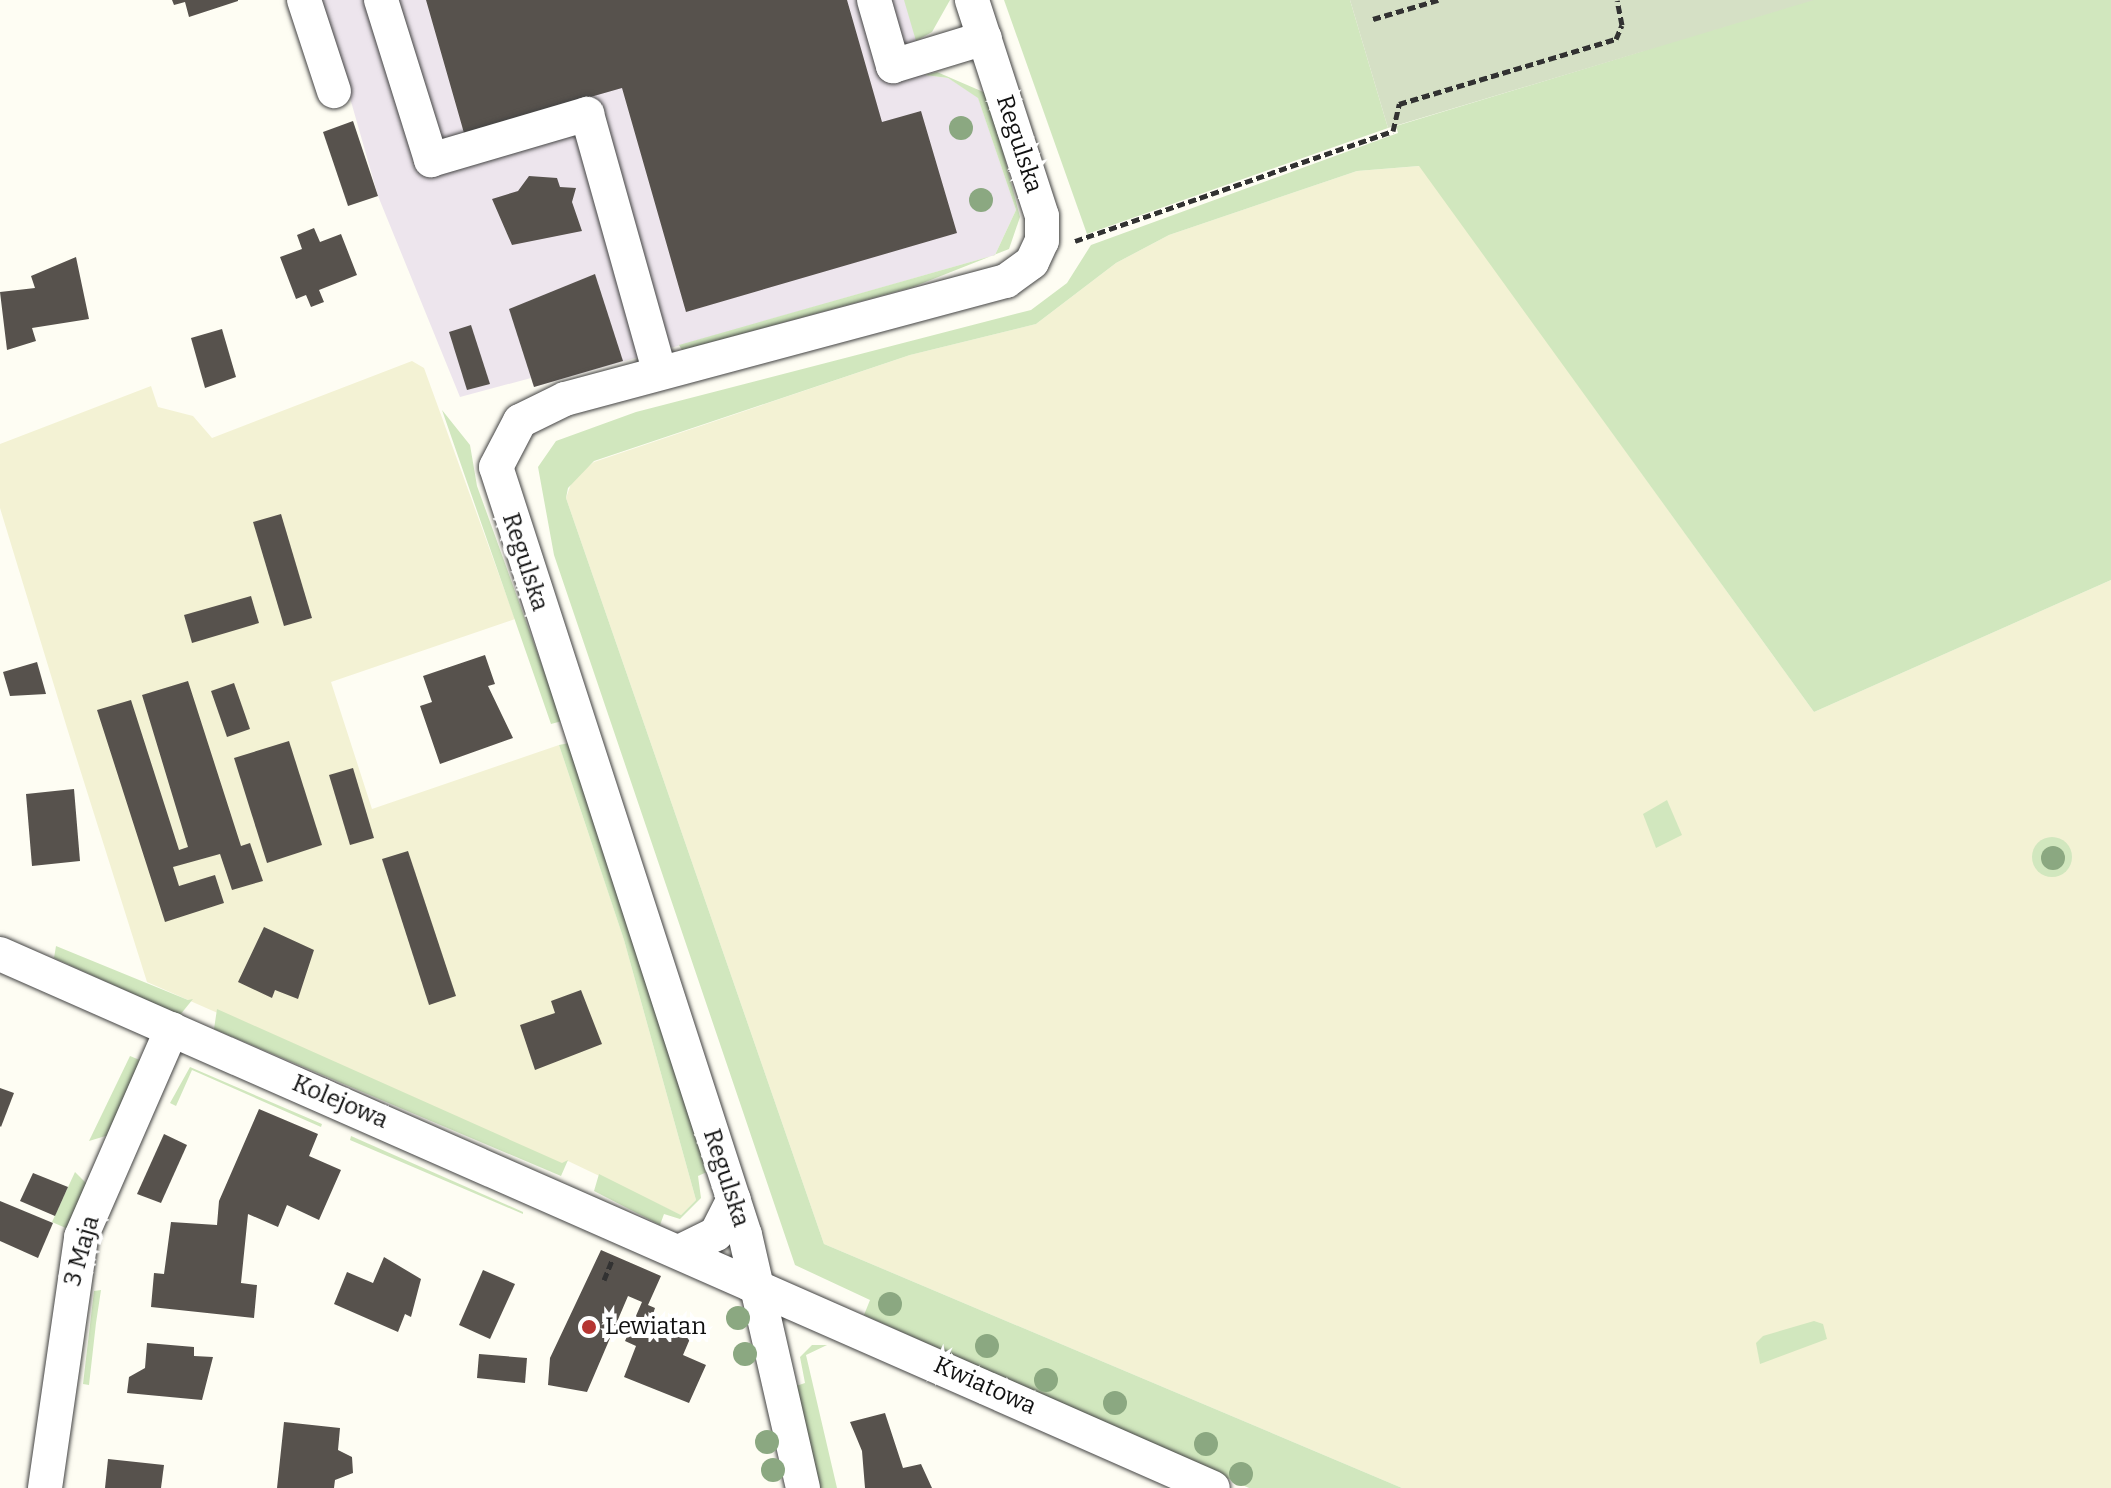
<!DOCTYPE html>
<html>
<head>
<meta charset="utf-8">
<style>
  body { margin:0 }
  #map { position:relative; width:2111px; height:1488px; overflow:hidden; background:#fefdf3; font-family:Bitter,serif }
  div>[style] { position:absolute }
  .industrial>* { inset:0; background:#ede5ed }
  .farmland>* { inset:0; background:#f3f2d4 }
  .green>* { inset:0; background:#d1e7be }
  .round { border-radius:50% }
  .cemetery>* { inset:0; background:#d5e0c5 }
  .building>* { inset:0; background:#57524d }
  .path>* { height:5px; margin-top:-2.5px; transform-origin:0; background:repeating-linear-gradient(90deg,#323232 0 8px,transparent 0 12px) }
  .roads { filter:drop-shadow(0 0 2px #434343) drop-shadow(0 0 2px #434343) }
  .minor>* { height:34px; margin:-17px; padding:0 17px; transform-origin:17px; border-radius:17px; background:#fff }
  .trees>* { width:24px; height:24px; margin:-12px; border-radius:50%; background:#8ba881 }
  .dots>* { width:22px; height:22px; translate:-50% -50%; box-sizing:border-box; border:4px solid #fff; border-radius:50% }
  span { translate:-50% -50%; white-space:nowrap; text-align:center; line-height:1.15; -webkit-text-stroke:8px #fff; paint-order:stroke }
  .street-label { font-size:24px; color:#101010 }
  .poi-label { font-size:24px; color:#101010 }
  .left { translate:0 -50%; text-align:left }
</style>
</head>
<body>
<div id="map">
  <div class="industrial">
    <div style="clip-path:polygon(322px 0,946px 0,916px 41px,925px 75px,948px 78px,978px 97px,1016px 210px,995px 255px,534px 387px,531px 378px,460px 397px,378px 196px)"></div>
  </div>
  <div class="farmland">
    <div style="clip-path:polygon(1420px 166px,1814px 712px,2111px 580px,2111px 1488px,1402px 1488px,824px 1244px,566px 498px,573px 478px,594px 462px,910px 355px,1036px 324px,1116px 263px,1169px 235px,1357px 171px)"></div>
    <div style="clip-path:polygon(412px 361px,424px 368px,515px 619px,331px 682px,372px 809px,559px 745px,624px 940px,696px 1200px,681px 1215px,568px 1161px,562px 1164px,147px 982px,67px 728px,0 508px,0 444px,151px 386px,158px 407px,193px 416px,212px 438px)"></div>
  </div>
  <div class="green">
    <div style="clip-path:polygon(904px 0,950px 0,932px 32px,916px 41px)"></div>
    <div style="clip-path:polygon(1004px 0,1350px 0,1388px 128px,1087px 234px)"></div>
    <div style="clip-path:polygon(1628px 0,2111px 0,2111px 580px,1814px 712px,1419px 166px,1357px 171px,1169px 235px,1116px 263px,1036px 324px,910px 355px,594px 461px,568px 488px,566px 498px,824px 1244px,1402px 1488px,1249px 1488px,864px 1315px,870px 1300px,795px 1265px,554px 555px,538px 467px,556px 441px,636px 412px,1031px 310px,1067px 283px,1091px 245px,1398px 133px,1396px 126px,1643px 51px)"></div>
    <div style="clip-path:polygon(937px 72px,988px 94px,1020px 217px,1009px 249px,913px 287px,682px 350px,679px 345px,995px 255px,1016px 210px,978px 98px,948px 78px,925px 75px)"></div>
    <div style="clip-path:polygon(442px 410px,470px 445px,477px 486px,562px 721px,551px 724px)"></div>
    <div style="clip-path:polygon(569px 743px,709px 1171px,698px 1176px,701px 1198px,680px 1219px,664px 1214px,660px 1225px,594px 1191px,599px 1174px,681px 1215px,696px 1200px,624px 940px,559px 745px)"></div>
    <div style="clip-path:polygon(1667px 800px,1682px 835px,1656px 848px,1643px 814px)"></div>
    <div class="round" style="left:2032px;top:837px;width:40px;height:40px"></div>
    <div style="clip-path:polygon(56px 946px,188px 1000px,193px 999px,180px 1015px,54px 958px)"></div>
    <div style="clip-path:polygon(217px 1009px,562px 1163px,568px 1160px,561px 1176px,214px 1029px)"></div>
    <div style="clip-path:polygon(130px 1056px,142px 1061px,109px 1135px,89px 1141px)"></div>
    <div style="clip-path:polygon(190px 1067px,322px 1124px,321px 1127px,192px 1070px,176px 1106px,170px 1103px)"></div>
    <div style="clip-path:polygon(351px 1136px,523px 1212px,523px 1214px,350px 1140px)"></div>
    <div style="clip-path:polygon(75px 1172px,87px 1184px,68px 1229px,52px 1222px)"></div>
    <div style="clip-path:polygon(101px 1290px,96px 1323px,89px 1385px,83px 1384px,94px 1291px)"></div>
    <div style="clip-path:polygon(1814px 1321px,1823px 1324px,1827px 1339px,1760px 1364px,1756px 1343px,1763px 1336px)"></div>
    <div style="clip-path:polygon(812px 1345px,827px 1345px,806px 1355px,837px 1488px,817px 1488px,793px 1387px,805px 1383px,800px 1357px)"></div>
  </div>
  <div class="cemetery">
    <div style="clip-path:polygon(1350px 0,1814px 0,1388px 128px)"></div>
  </div>
  <div class="building">
    <div style="clip-path:polygon(172px 0,238px 0,238px 1px,189px 17px,185px 2px,174px 5px)"></div>
    <div style="clip-path:polygon(426px 0,847px 0,882px 122px,921px 111px,957px 233px,686px 312px,622px 88px,464px 133px)"></div>
    <div style="clip-path:polygon(353px 121px,378px 196px,348px 206px,323px 132px)"></div>
    <div style="clip-path:polygon(529px 176px,557px 178px,560px 187px,576px 188px,572px 202px,582px 231px,512px 245px,492px 199px,518px 191px)"></div>
    <div style="clip-path:polygon(314px 228px,320px 242px,341px 234px,357px 275px,319px 290px,324px 302px,311px 307px,306px 295px,296px 299px,280px 257px,302px 249px,297px 235px)"></div>
    <div style="clip-path:polygon(76px 257px,89px 319px,32px 328px,36px 341px,7px 350px,0 292px,35px 288px,31px 276px)"></div>
    <div style="clip-path:polygon(595px 274px,623px 361px,534px 387px,509px 309px)"></div>
    <div style="clip-path:polygon(471px 325px,490px 384px,467px 390px,449px 332px)"></div>
    <div style="clip-path:polygon(222px 329px,236px 377px,205px 388px,191px 338px)"></div>
    <div style="clip-path:polygon(281px 514px,312px 618px,284px 626px,253px 522px)"></div>
    <div style="clip-path:polygon(251px 596px,259px 623px,192px 643px,184px 615px)"></div>
    <div style="clip-path:polygon(485px 655px,495px 684px,488px 686px,513px 738px,440px 764px,420px 706px,432px 702px,423px 676px)"></div>
    <div style="clip-path:polygon(37px 662px,46px 694px,10px 696px,3px 672px)"></div>
    <div style="clip-path:polygon(188px 681px,241px 846px,250px 843px,263px 881px,232px 890px,220px 854px,173px 867px,179px 886px,215px 875px,224px 903px,165px 922px,97px 710px,131px 700px,179px 850px,188px 847px,142px 695px)"></div>
    <div style="clip-path:polygon(234px 683px,250px 729px,227px 737px,211px 691px)"></div>
    <div style="clip-path:polygon(289px 741px,322px 845px,267px 863px,234px 758px)"></div>
    <div style="clip-path:polygon(353px 768px,374px 838px,350px 845px,329px 775px)"></div>
    <div style="clip-path:polygon(74px 789px,80px 861px,32px 866px,26px 794px)"></div>
    <div style="clip-path:polygon(408px 851px,456px 996px,429px 1005px,382px 859px)"></div>
    <div style="clip-path:polygon(264px 927px,314px 950px,298px 999px,275px 990px,272px 998px,238px 982px)"></div>
    <div style="clip-path:polygon(581px 990px,602px 1044px,535px 1070px,520px 1025px,555px 1013px,551px 1001px)"></div>
    <div style="clip-path:polygon(0 1088px,14px 1093px,1px 1127px,0 1126px)"></div>
    <div style="clip-path:polygon(259px 1109px,318px 1134px,309px 1156px,341px 1170px,319px 1220px,287px 1205px,278px 1227px,248px 1214px,241px 1283px,257px 1285px,254px 1318px,151px 1307px,154px 1273px,164px 1274px,171px 1222px,217px 1225px,219px 1201px)"></div>
    <div style="clip-path:polygon(164px 1134px,187px 1145px,161px 1203px,137px 1194px)"></div>
    <div style="clip-path:polygon(33px 1173px,68px 1187px,55px 1216px,20px 1201px)"></div>
    <div style="clip-path:polygon(0 1201px,53px 1223px,38px 1258px,0 1241px)"></div>
    <div style="clip-path:polygon(601px 1250px,661px 1276px,648px 1305px,655px 1308px,652px 1317px,692px 1334px,683px 1355px,706px 1365px,689px 1403px,624px 1377px,636px 1346px,625px 1341px,642px 1302px,628px 1296px,587px 1392px,548px 1385px,550px 1358px)"></div>
    <div style="clip-path:polygon(384px 1257px,421px 1279px,411px 1317px,405px 1314px,398px 1332px,334px 1304px,347px 1272px,373px 1283px)"></div>
    <div style="clip-path:polygon(483px 1270px,515px 1284px,490px 1339px,459px 1325px)"></div>
    <div style="clip-path:polygon(147px 1343px,194px 1347px,194px 1356px,213px 1357px,202px 1400px,127px 1393px,129px 1377px,145px 1368px)"></div>
    <div style="clip-path:polygon(479px 1354px,527px 1358px,525px 1383px,477px 1378px)"></div>
    <div style="clip-path:polygon(885px 1413px,903px 1468px,921px 1464px,932px 1488px,865px 1488px,862px 1451px,850px 1422px)"></div>
    <div style="clip-path:polygon(284px 1422px,340px 1428px,338px 1450px,352px 1457px,353px 1473px,335px 1480px,334px 1488px,277px 1488px)"></div>
    <div style="clip-path:polygon(108px 1459px,164px 1465px,161px 1488px,105px 1488px)"></div>
  </div>
  <div class="path">
    <div style="left:1373px;top:19px;width:68px;rotate:-16.3deg"></div>
    <div style="left:1075px;top:241px;width:336px;rotate:-19.1deg"></div>
    <div style="left:1393px;top:131px;width:28px;rotate:-77deg"></div>
    <div style="left:1399px;top:104px;width:227px;rotate:-16.7deg"></div>
    <div style="left:1616px;top:39px;width:15px;rotate:-67deg"></div>
    <div style="left:1622px;top:25px;width:25px;rotate:-101deg"></div>
    <div style="left:604px;top:1280px;width:22px;rotate:-68deg"></div>
  </div>
  <div class="roads">
    <div class="minor">
      <div style="left:304px;top:0;width:96px;rotate:71.8deg"></div>
      <div style="left:381px;top:0;width:168px;rotate:72.6deg"></div>
      <div style="left:431px;top:160px;width:163px;rotate:-16.4deg"></div>
      <div style="left:587px;top:114px;width:267px;rotate:74.3deg"></div>
      <div style="left:874px;top:0;width:69px;rotate:73.9deg"></div>
      <div style="left:893px;top:66px;width:96px;rotate:-16.9deg"></div>
      <div style="left:0;top:954px;width:1325px;rotate:23.76deg"></div>
      <div style="left:681px;top:1251px;width:39px;rotate:-26deg"></div>
      <div style="left:716px;top:1234px;width:39px;rotate:-63deg"></div>
      <div style="left:45px;top:1488px;width:254px;rotate:-81.8deg"></div>
      <div style="left:81px;top:1237px;width:227px;rotate:-66.4deg"></div>
      <div style="left:803px;top:1488px;width:260px;rotate:-102.9deg"></div>
      <div style="left:745px;top:1235px;width:807px;rotate:-107.96deg"></div>
      <div style="left:496px;top:467px;width:52px;rotate:-62.4deg"></div>
      <div style="left:520px;top:421px;width:50px;rotate:-26.1deg"></div>
      <div style="left:565px;top:399px;width:457px;rotate:-15deg"></div>
      <div style="left:1006px;top:281px;width:32px;rotate:-36deg"></div>
      <div style="left:1032px;top:262px;width:23px;rotate:-65deg"></div>
      <div style="left:1042px;top:241px;width:25px;rotate:-90deg"></div>
      <div style="left:1042px;top:216px;width:227px;rotate:-108deg"></div>
    </div>
  </div>
  <div class="trees">
    <div style="left:961px;top:128px"></div>
    <div style="left:981px;top:200px"></div>
    <div style="left:2053px;top:858px"></div>
    <div style="left:890px;top:1304px"></div>
    <div style="left:738px;top:1318px"></div>
    <div style="left:987px;top:1346px"></div>
    <div style="left:745px;top:1354px"></div>
    <div style="left:1046px;top:1380px"></div>
    <div style="left:1115px;top:1403px"></div>
    <div style="left:767px;top:1442px"></div>
    <div style="left:1206px;top:1444px"></div>
    <div style="left:773px;top:1470px"></div>
    <div style="left:1241px;top:1474px"></div>
  </div>
  <div class="dots">
    <div style="left:589px;top:1327px;background:#b53532"></div>
  </div>
  <div class="street-label">
    <span style="left:1019px;top:144px;rotate:72deg">Regulska</span>
    <span style="left:525px;top:562px;rotate:72deg">Regulska</span>
    <span style="left:340px;top:1102px;rotate:23deg">Kolejowa</span>
    <span style="left:726px;top:1178px;rotate:72deg">Regulska</span>
    <span style="left:82px;top:1251px;rotate:-74deg">3 Maja</span>
    <span style="left:985px;top:1386px;rotate:24deg">Kwiatowa</span>
  </div>
  <div class="poi-label">
    <span class="left" style="left:605px;top:1327px">Lewiatan</span>
  </div>
</div>
</body>
</html>
